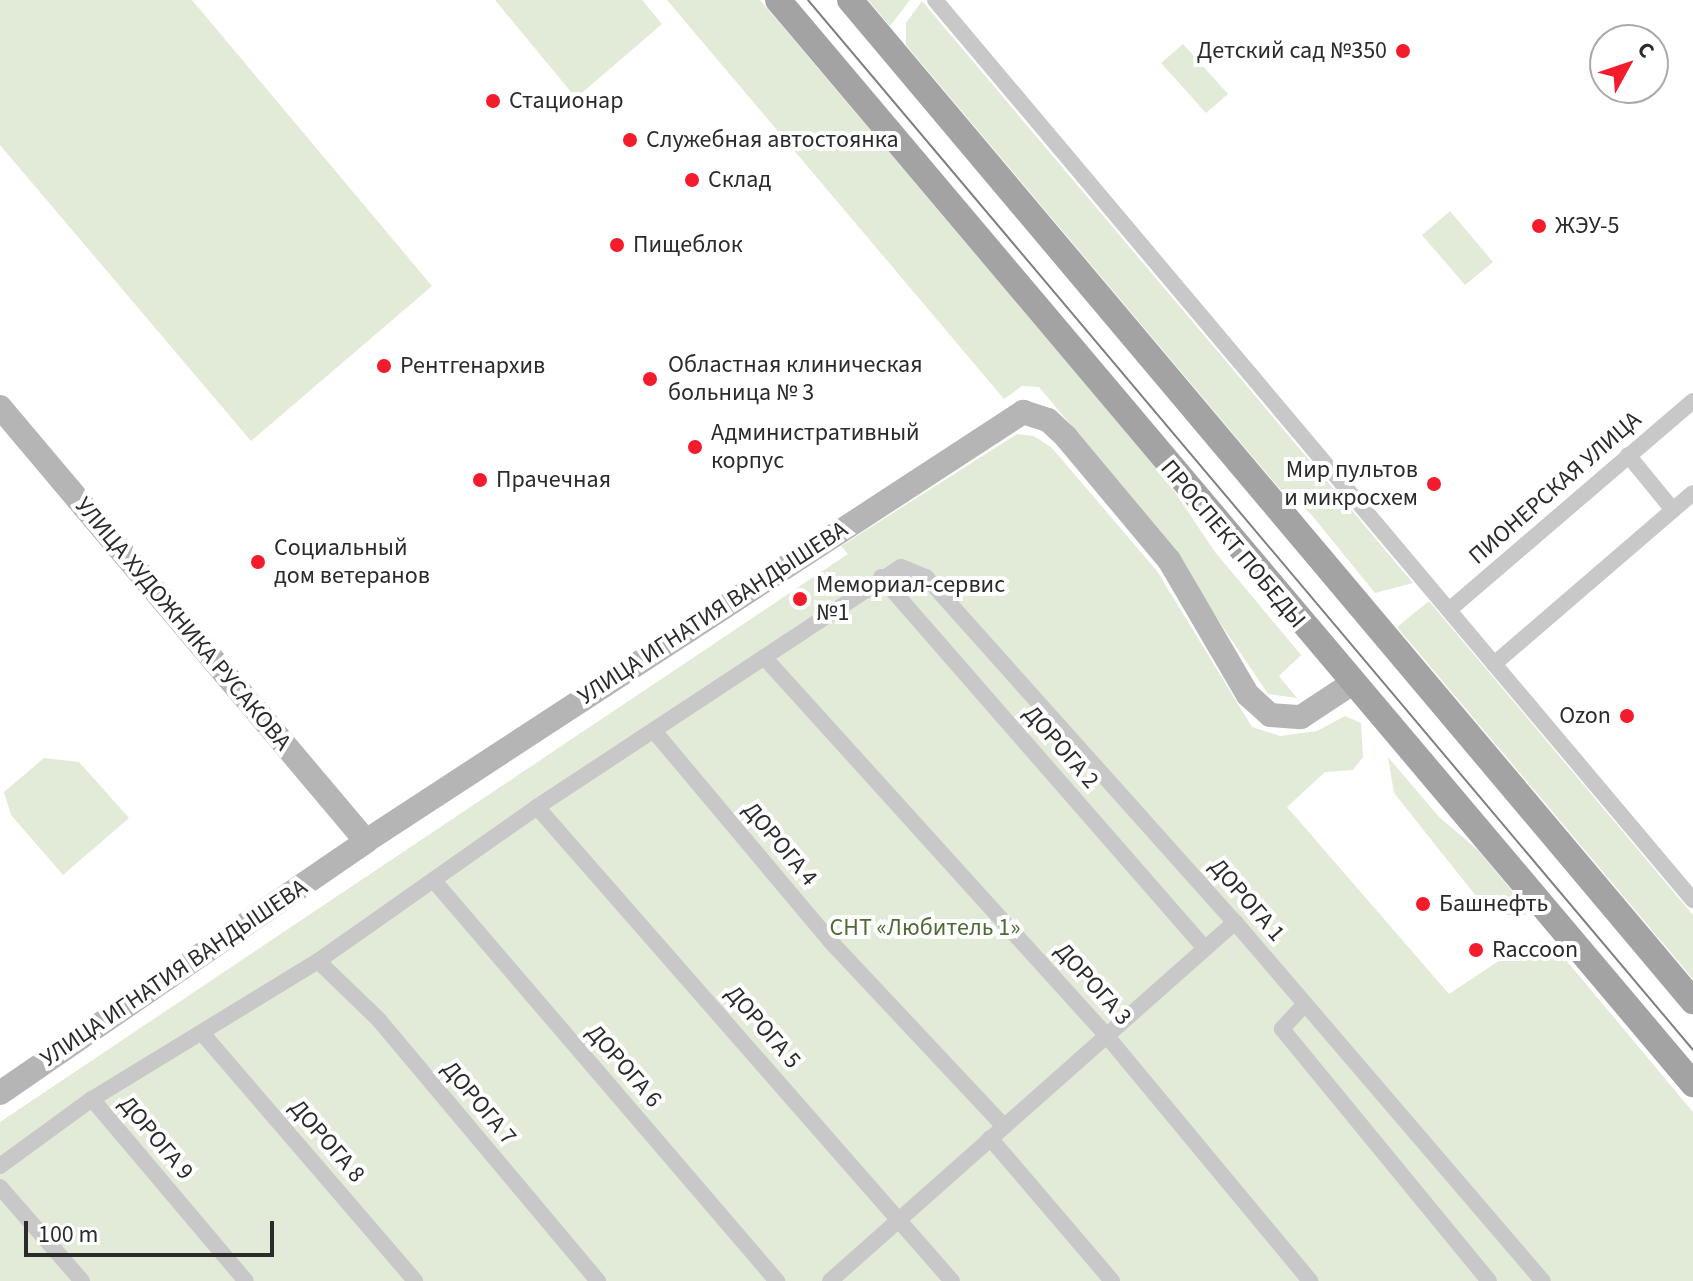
<!DOCTYPE html>
<html>
<head>
<meta charset="utf-8">
<style>
  body { margin:0 }
  #map { position:relative; width:1693px; height:1281px; overflow:hidden; background:#fff; font-family:"Source Sans 3",sans-serif }
  div>[style] { position:absolute }
  .green>* { inset:0; background:#e2ebd7 }
  .street>* { height:16px; margin:-8px; padding:0 8px; transform-origin:8px; border-radius:8px; background:#c8c8c8 }
  .secondary>* { height:24px; margin:-12px; padding:0 12px; transform-origin:12px; border-radius:12px; background:#b5b5b5 }
  .primary>* { height:26px; margin:-13px; padding:0 13px; transform-origin:13px; border-radius:13px; background:#a3a3a3 }
  .tram>* { height:2px; margin:-1px; padding:0 1px; transform-origin:1px; border-radius:1px; background:#808080 }
  .dots>* { width:22px; height:22px; translate:-50% -50%; box-sizing:border-box; border:4px solid #fff; border-radius:50% }
  span { translate:-50% -50%; white-space:nowrap; text-align:center; line-height:1.15; -webkit-text-stroke:8px #fff; paint-order:stroke }
  .poi-label { font-size:24px; color:#2b2b2b }
  .right { translate:-100% -50%; text-align:right }
  .left { translate:0 -50%; text-align:left }
  .street-label { font-size:24px; color:#2b2b2b }
  .park-label { font-size:24px; color:#4e6a36 }
  .north { position:absolute; left:1589px; top:24px; width:80px; height:80px; box-sizing:border-box; background:#fff; border:2px solid #aaa; border-radius:50%; rotate:50deg; font-size:22px; font-weight:700; line-height:32px; text-align:center; color:#2b2b2b }
  .north::after { content:''; display:block; margin:auto; width:28px; height:36px; background:#f41c2c; clip-path:polygon(50% 0,100% 100%,50% 72%,0 100%) }
  .scale { position:absolute; left:24px; top:1221px; width:250px; height:36px; box-sizing:border-box; border:4px solid #2b2b2b; border-top:0; padding-left:10px; font-size:24px; line-height:28px; white-space:nowrap; color:#2b2b2b; -webkit-text-stroke:6px #fff; paint-order:stroke }
</style>
</head>
<body>
<div id="map">
  <div class="green">
    <div style="clip-path:polygon(0 0,192px 0,432px 286px,251px 441px,0 145px)"></div>
    <div style="clip-path:polygon(495px 0,642px 0,662px 24px,576px 98px)"></div>
    <div style="clip-path:polygon(667px 0,760px 0,1166px 479px,1215px 552px,1301px 655px,1279px 676px,1297px 698px,1268px 694px,1153px 523px,1039px 387px,1022px 386px,1004px 399px)"></div>
    <div style="clip-path:polygon(868px 0,910px 0,890px 26px)"></div>
    <div style="clip-path:polygon(922px 1px,1413px 583px,1375px 593px,1310px 513px,1279px 488px,906px 45px,906px 23px)"></div>
    <div style="clip-path:polygon(1183px 44px,1228px 94px,1206px 113px,1161px 63px)"></div>
    <div style="clip-path:polygon(1450px 211px,1493px 262px,1465px 285px,1422px 235px)"></div>
    <div style="clip-path:polygon(1017px 434px,1034px 436px,1052px 448px,1157px 571px,1252px 727px,1280px 736px,1317px 731px,1345px 716px,1361px 723px,1363px 757px,1353px 770px,1325px 772px,1287px 807px,1449px 994px,1527px 942px,1550px 941px,1693px 1112px,1693px 1281px,0 1281px,0 1122px,848px 554px,841px 546px)"></div>
    <div style="clip-path:polygon(1429px 601px,1693px 915px,1693px 979px,1397px 627px)"></div>
    <div style="clip-path:polygon(1388px 757px,1439px 817px,1478px 850px,1532px 915px,1502px 915px,1484px 906px,1394px 793px)"></div>
    <div style="clip-path:polygon(44px 758px,79px 762px,129px 818px,63px 875px,11px 815px,4px 792px)"></div>
  </div>
  <div class="street">
    <div style="left:935px;top:0;width:1177px;rotate:49.9deg"></div>
    <div style="left:1628px;top:455px;width:71px;rotate:50.7deg"></div>
    <div style="left:881px;top:577px;width:491px;rotate:48.9deg"></div>
    <div style="left:1449px;top:610px;width:321px;rotate:-40.6deg"></div>
    <div style="left:764px;top:657px;width:510px;rotate:47.86deg"></div>
    <div style="left:1106px;top:1035px;width:320px;rotate:50.3deg"></div>
    <div style="left:1494px;top:664px;width:262px;rotate:-40.7deg"></div>
    <div style="left:654px;top:731px;width:275px;rotate:50deg"></div>
    <div style="left:831px;top:942px;width:253px;rotate:46.8deg"></div>
    <div style="left:537px;top:807px;width:630px;rotate:48.8deg"></div>
    <div style="left:435px;top:882px;width:526px;rotate:49.4deg"></div>
    <div style="left:318px;top:961px;width:85px;rotate:44deg"></div>
    <div style="left:379px;top:1020px;width:341px;rotate:50deg"></div>
    <div style="left:1305px;top:1004px;width:34px;rotate:133deg"></div>
    <div style="left:1282px;top:1029px;width:326px;rotate:50.6deg"></div>
    <div style="left:202px;top:1033px;width:327px;rotate:49.3deg"></div>
    <div style="left:92px;top:1099px;width:238px;rotate:49.8deg"></div>
    <div style="left:990px;top:1138px;width:188px;rotate:49.5deg"></div>
    <div style="left:0;top:1166px;width:114px;rotate:-36.1deg"></div>
    <div style="left:92px;top:1099px;width:265px;rotate:-31.4deg"></div>
    <div style="left:318px;top:961px;width:268px;rotate:-35.1deg"></div>
    <div style="left:537px;top:807px;width:436px;rotate:-33.4deg"></div>
    <div style="left:901px;top:567px;width:27px;rotate:22deg"></div>
    <div style="left:926px;top:577px;width:463px;rotate:48.2deg"></div>
    <div style="left:1235px;top:922px;width:473px;rotate:49.4deg"></div>
    <div style="left:0;top:1187px;width:125px;rotate:48.9deg"></div>
    <div style="left:830px;top:1281px;width:541px;rotate:-41.55deg"></div>
  </div>
  <div class="secondary">
    <div style="left:0;top:407px;width:568px;rotate:49.86deg"></div>
    <div style="left:0;top:1093px;width:444px;rotate:-34.5deg"></div>
    <div style="left:366px;top:841px;width:785px;rotate:-33.14deg"></div>
    <div style="left:1023px;top:412px;width:26px;rotate:18deg"></div>
    <div style="left:1048px;top:420px;width:25px;rotate:43deg"></div>
    <div style="left:1066px;top:437px;width:160px;rotate:50.1deg"></div>
    <div style="left:1169px;top:560px;width:156px;rotate:59.7deg"></div>
    <div style="left:1248px;top:695px;width:30px;rotate:42deg"></div>
    <div style="left:1270px;top:715px;width:31px;rotate:4deg"></div>
    <div style="left:1301px;top:717px;width:60px;rotate:-33.4deg"></div>
  </div>
  <div class="primary">
    <div style="left:778px;top:0;width:1419px;rotate:49.83deg"></div>
    <div style="left:850px;top:0;width:1309px;rotate:49.9deg"></div>
  </div>
  <div class="tram">
    <div style="left:808px;top:0;width:1373px;rotate:49.87deg"></div>
  </div>
  <div class="dots">
    <div style="left:1403px;top:51px;background:#f41c2c"></div>
    <div style="left:493px;top:101px;background:#f41c2c"></div>
    <div style="left:630px;top:140px;background:#f41c2c"></div>
    <div style="left:692px;top:180px;background:#f41c2c"></div>
    <div style="left:1539px;top:226px;background:#f41c2c"></div>
    <div style="left:617px;top:245px;background:#f41c2c"></div>
    <div style="left:384px;top:366px;background:#f41c2c"></div>
    <div style="left:650px;top:379px;background:#f41c2c"></div>
    <div style="left:695px;top:447px;background:#f41c2c"></div>
    <div style="left:480px;top:480px;background:#f41c2c"></div>
    <div style="left:1434px;top:484px;background:#f41c2c"></div>
    <div style="left:258px;top:562px;background:#f41c2c"></div>
    <div style="left:800px;top:599px;background:#f41c2c"></div>
    <div style="left:1627px;top:716px;background:#f41c2c"></div>
    <div style="left:1423px;top:904px;background:#f41c2c"></div>
    <div style="left:1476px;top:950px;background:#f41c2c"></div>
  </div>
  <div class="poi-label">
    <span class="right" style="left:1387px;top:51px">Детский сад №350</span>
    <span class="left" style="left:509px;top:101px">Стационар</span>
    <span class="left" style="left:646px;top:140px">Служебная автостоянка</span>
    <span class="left" style="left:708px;top:180px">Склад</span>
    <span class="left" style="left:1555px;top:226px">ЖЭУ-5</span>
    <span class="left" style="left:633px;top:245px">Пищеблок</span>
    <span class="left" style="left:668px;top:379px">Областная клиническая<br>больница № 3</span>
    <span class="left" style="left:400px;top:366px">Рентгенархив</span>
    <span class="left" style="left:711px;top:447px">Административный<br>корпус</span>
    <span class="right" style="left:1418px;top:484px">Мир пультов<br>и микросхем</span>
    <span class="left" style="left:496px;top:480px">Прачечная</span>
    <span class="left" style="left:274px;top:562px">Социальный<br>дом ветеранов</span>
    <span class="left" style="left:816px;top:599px">Мемориал-сервис<br>№1</span>
    <span class="right" style="left:1611px;top:716px">Ozon</span>
    <span class="left" style="left:1439px;top:904px">Башнефть</span>
    <span class="left" style="left:1492px;top:950px">Raсcoon</span>
  </div>
  <div class="street-label">
    <span style="left:1555px;top:488px;rotate:-41deg">ПИОНЕРСКАЯ УЛИЦА</span>
    <span style="left:1233px;top:544px;rotate:50deg">ПРОСПЕКТ ПОБЕДЫ</span>
    <span style="left:713px;top:613px;rotate:-33deg">УЛИЦА ИГНАТИЯ ВАНДЫШЕВА</span>
    <span style="left:183px;top:624px;rotate:50deg">УЛИЦА ХУДОЖНИКА РУСАКОВА</span>
    <span style="left:1061px;top:747px;rotate:49deg">ДОРОГА 2</span>
    <span style="left:780px;top:844px;rotate:50deg">ДОРОГА 4</span>
    <span style="left:1247px;top:900px;rotate:49deg">ДОРОГА 1</span>
    <span style="left:174px;top:973px;rotate:-34deg">УЛИЦА ИГНАТИЯ ВАНДЫШЕВА</span>
    <span style="left:1093px;top:984px;rotate:48deg">ДОРОГА 3</span>
    <span style="left:763px;top:1027px;rotate:49deg">ДОРОГА 5</span>
    <span style="left:624px;top:1066px;rotate:49deg">ДОРОГА 6</span>
    <span style="left:479px;top:1103px;rotate:50deg">ДОРОГА 7</span>
    <span style="left:156px;top:1138px;rotate:50deg">ДОРОГА 9</span>
    <span style="left:327px;top:1141px;rotate:49deg">ДОРОГА 8</span>
  </div>
  <div class="park-label">
    <span style="left:925px;top:928px">СНТ «Любитель 1»</span>
  </div>
  <div class="north">С</div>
  <div class="scale">100 m</div>
</div>
</body>
</html>
